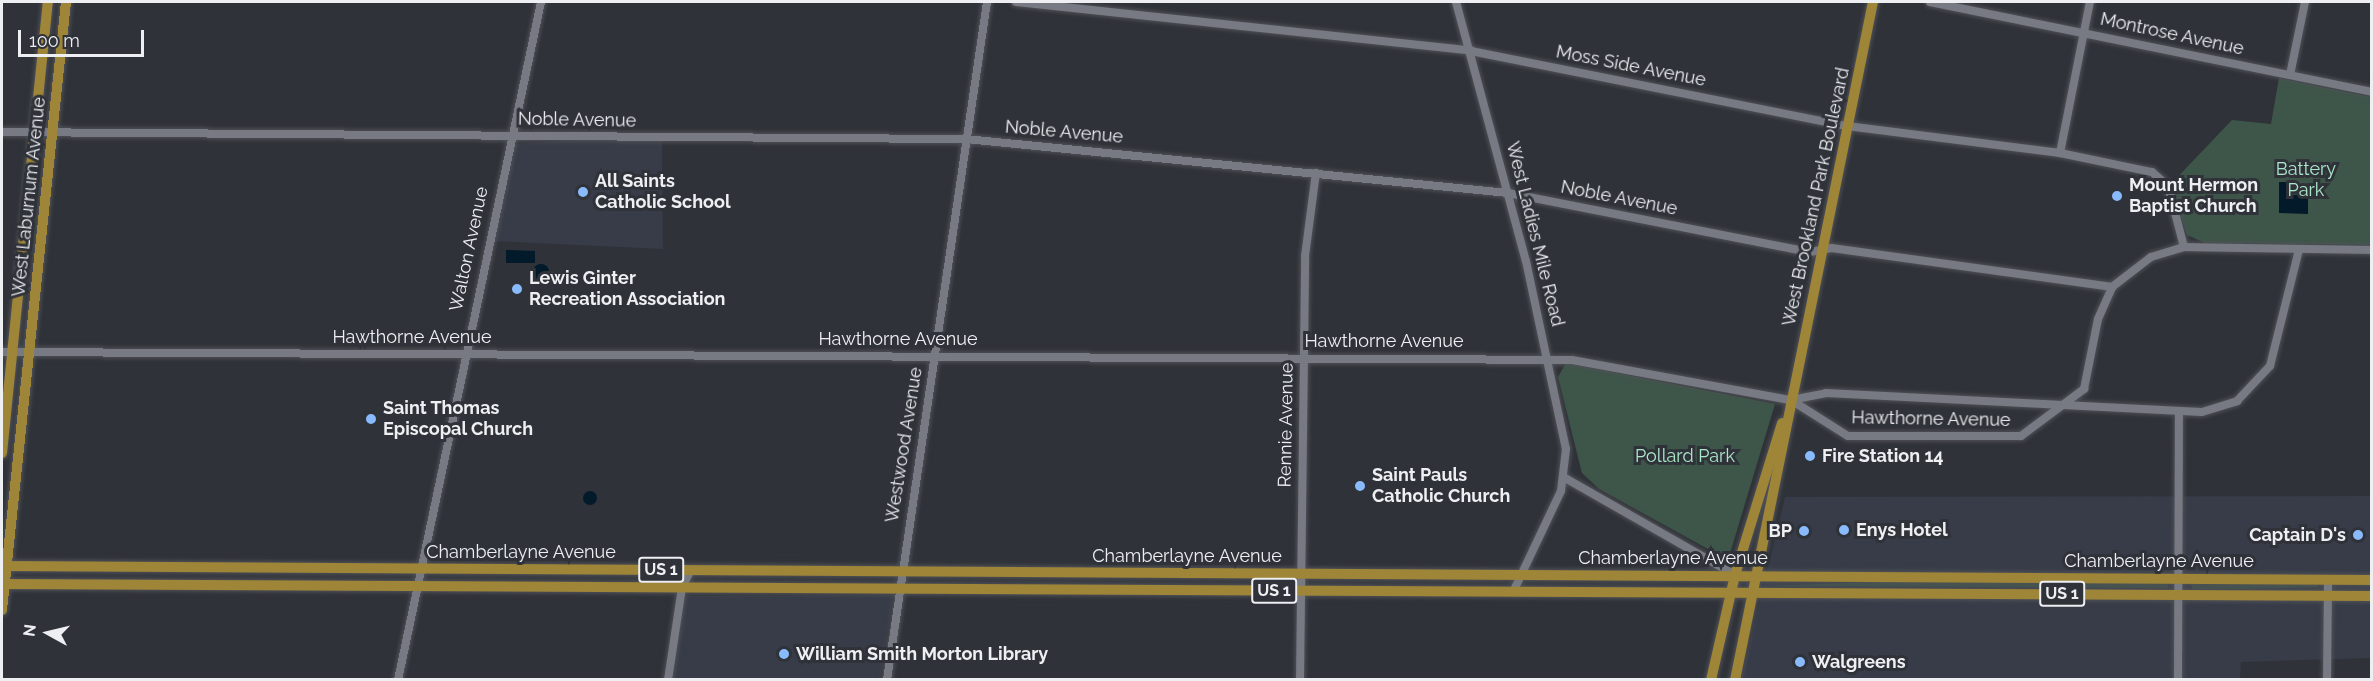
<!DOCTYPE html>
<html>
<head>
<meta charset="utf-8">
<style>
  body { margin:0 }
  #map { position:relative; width:2373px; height:681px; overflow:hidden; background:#2f3238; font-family:Raleway,sans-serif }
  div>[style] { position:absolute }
  .built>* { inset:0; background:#373c48 }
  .green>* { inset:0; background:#3e5649 }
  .water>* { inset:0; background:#031a2b }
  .round { border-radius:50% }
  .roads { filter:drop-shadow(0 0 2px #4f5157) drop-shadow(0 0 2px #4f5157) }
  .minor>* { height:8px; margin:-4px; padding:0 4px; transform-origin:4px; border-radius:4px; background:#777a82 }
  .major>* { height:10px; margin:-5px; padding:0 5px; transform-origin:5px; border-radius:5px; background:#9e8538 }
  .dots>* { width:16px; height:16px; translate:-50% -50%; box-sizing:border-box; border:3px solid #2f3238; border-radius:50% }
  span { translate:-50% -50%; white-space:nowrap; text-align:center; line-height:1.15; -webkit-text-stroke:6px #2f3238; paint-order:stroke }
  .shield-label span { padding:2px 4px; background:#2f3238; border:2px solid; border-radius:4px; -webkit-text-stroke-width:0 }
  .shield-label { font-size:16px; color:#edeff3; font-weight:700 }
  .street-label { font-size:18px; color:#edeff3 }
  .park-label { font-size:18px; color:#aae7c9 }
  .poi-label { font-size:18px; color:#edeff3; font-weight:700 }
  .left { translate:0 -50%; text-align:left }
  .right { translate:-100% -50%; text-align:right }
  .frame { position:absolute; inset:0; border:3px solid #edeff3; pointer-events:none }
  .north { position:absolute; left:18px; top:603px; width:60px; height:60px; -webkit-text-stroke:4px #2f3238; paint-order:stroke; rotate:278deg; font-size:16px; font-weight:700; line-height:24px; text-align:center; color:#edeff3 }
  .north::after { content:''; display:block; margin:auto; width:21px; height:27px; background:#edeff3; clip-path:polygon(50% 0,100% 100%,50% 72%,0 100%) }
  .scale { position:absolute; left:18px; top:30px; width:126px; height:27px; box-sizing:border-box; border:3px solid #edeff3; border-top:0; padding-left:8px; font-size:18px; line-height:21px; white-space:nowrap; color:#edeff3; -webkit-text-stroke:4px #2f3238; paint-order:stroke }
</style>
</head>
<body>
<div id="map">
  <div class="built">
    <div style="clip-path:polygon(662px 135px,663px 249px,493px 241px,514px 144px)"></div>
    <div style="clip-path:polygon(2371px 496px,2371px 658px,2241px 662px,2240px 680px,1741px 680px,1785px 497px)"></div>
    <div style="clip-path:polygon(893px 595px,880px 679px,672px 680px,684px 596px)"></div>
  </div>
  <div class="green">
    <div style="clip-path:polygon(2279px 78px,2371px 97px,2371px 245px,2205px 243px,2187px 235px,2170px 185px,2232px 120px,2271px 124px)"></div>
    <div style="clip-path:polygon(1566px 363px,1775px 404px,1728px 560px,1599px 489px,1582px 473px,1558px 377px)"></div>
    <div style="clip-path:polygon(1900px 581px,2167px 583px,2169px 588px,1768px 586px)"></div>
    <div style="clip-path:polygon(2191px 584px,2317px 584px,2318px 587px,2193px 590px)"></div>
  </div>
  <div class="water">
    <div style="clip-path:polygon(2279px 182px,2293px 182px,2293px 195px,2308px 194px,2308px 214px,2279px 213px)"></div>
    <div style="clip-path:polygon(506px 250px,535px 251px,535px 263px,506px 263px)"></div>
    <div class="round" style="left:533px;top:264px;width:16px;height:16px"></div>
    <div class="round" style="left:583px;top:491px;width:14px;height:14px"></div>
  </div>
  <div class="roads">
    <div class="minor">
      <div style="left:1016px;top:2px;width:458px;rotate:6.1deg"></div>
      <div style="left:1471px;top:51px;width:383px;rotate:11.3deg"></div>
      <div style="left:1847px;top:126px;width:215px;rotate:7.2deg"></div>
      <div style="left:2060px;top:153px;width:94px;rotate:11.7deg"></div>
      <div style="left:2152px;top:172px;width:21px;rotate:41deg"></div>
      <div style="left:2168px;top:186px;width:63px;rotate:75.3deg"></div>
      <div style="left:1456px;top:2px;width:268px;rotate:74.9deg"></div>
      <div style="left:1526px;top:261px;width:192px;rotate:78deg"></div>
      <div style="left:1566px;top:449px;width:42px;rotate:96.8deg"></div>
      <div style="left:1561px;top:491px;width:112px;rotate:115.4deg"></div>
      <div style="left:1930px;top:2px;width:451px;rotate:11.5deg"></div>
      <div style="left:2290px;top:75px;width:75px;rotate:-78.4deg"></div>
      <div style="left:2px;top:132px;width:964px;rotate:0.42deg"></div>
      <div style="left:966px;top:139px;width:545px;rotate:5.69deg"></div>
      <div style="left:1508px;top:193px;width:308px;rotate:11.1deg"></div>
      <div style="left:1810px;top:252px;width:22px;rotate:-10deg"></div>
      <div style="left:1832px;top:248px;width:283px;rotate:7.9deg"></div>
      <div style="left:2060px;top:153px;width:154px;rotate:-78.8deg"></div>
      <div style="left:2px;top:352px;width:1570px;rotate:0.29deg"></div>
      <div style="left:1572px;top:360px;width:223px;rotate:10.4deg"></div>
      <div style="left:1791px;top:400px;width:36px;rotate:-11deg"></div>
      <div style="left:1826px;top:393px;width:376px;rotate:2.9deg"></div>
      <div style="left:2202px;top:412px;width:37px;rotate:-17deg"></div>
      <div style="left:2237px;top:401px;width:48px;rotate:-46.7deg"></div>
      <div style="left:2270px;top:366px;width:120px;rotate:-76deg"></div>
      <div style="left:1791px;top:400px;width:67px;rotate:32.3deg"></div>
      <div style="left:1848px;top:436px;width:173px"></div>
      <div style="left:2021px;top:436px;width:79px;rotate:-36.7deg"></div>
      <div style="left:2084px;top:389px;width:71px;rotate:-78.7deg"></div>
      <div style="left:2098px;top:319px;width:35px;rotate:-66deg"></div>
      <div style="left:2112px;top:287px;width:49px;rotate:-37.6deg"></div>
      <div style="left:2151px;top:257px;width:34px;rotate:-17deg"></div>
      <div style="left:2184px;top:247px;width:188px;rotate:0.9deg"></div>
      <div style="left:1565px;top:478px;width:196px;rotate:29.7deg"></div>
      <div style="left:398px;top:680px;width:693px;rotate:-78.09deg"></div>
      <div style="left:668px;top:680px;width:94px;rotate:-81.4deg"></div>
      <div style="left:682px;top:587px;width:19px;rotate:-62deg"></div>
      <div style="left:887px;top:680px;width:685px;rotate:-81.61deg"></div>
      <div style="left:1300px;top:680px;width:424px;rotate:-89.3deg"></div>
      <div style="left:1305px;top:256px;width:84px;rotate:-82.5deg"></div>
      <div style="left:2178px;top:680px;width:268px;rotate:-89.8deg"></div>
      <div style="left:2327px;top:680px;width:101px;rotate:-89.4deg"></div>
    </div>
    <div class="major">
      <div style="left:2px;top:453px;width:453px;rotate:-84.2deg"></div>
      <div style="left:2px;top:566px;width:2370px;rotate:0.34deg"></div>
      <div style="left:2px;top:584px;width:2370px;rotate:0.29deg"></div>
      <div style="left:2px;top:610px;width:611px;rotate:-83.99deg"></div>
      <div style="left:1711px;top:680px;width:108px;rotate:-77.1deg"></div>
      <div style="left:1735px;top:575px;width:159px;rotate:-72.8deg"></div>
      <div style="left:1735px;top:680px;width:692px;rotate:-78.5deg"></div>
    </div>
  </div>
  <div class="dots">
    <div style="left:583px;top:192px;background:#89bafc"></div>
    <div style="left:2117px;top:196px;background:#89bafc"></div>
    <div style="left:517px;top:289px;background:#89bafc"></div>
    <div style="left:371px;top:419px;background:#89bafc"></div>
    <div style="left:1810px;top:456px;background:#89bafc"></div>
    <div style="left:1360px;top:486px;background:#89bafc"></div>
    <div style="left:1844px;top:530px;background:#89bafc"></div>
    <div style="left:1804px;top:531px;background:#89bafc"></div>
    <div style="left:2358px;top:535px;background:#89bafc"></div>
    <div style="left:784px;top:654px;background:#89bafc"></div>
    <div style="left:1800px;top:662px;background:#89bafc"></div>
  </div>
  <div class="shield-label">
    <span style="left:661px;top:570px">US 1</span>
    <span style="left:1274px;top:591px">US 1</span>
    <span style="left:2062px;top:594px">US 1</span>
  </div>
  <div class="street-label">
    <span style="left:2172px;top:34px;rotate:12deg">Montrose Avenue</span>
    <span style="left:1631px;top:66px;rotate:11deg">Moss Side Avenue</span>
    <span style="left:577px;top:120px;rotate:1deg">Noble Avenue</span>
    <span style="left:1064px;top:132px;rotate:5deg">Noble Avenue</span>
    <span style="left:29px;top:197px;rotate:-84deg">West Laburnum Avenue</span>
    <span style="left:1816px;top:197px;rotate:-78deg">West Brookland Park Boulevard</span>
    <span style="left:1619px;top:198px;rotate:11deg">Noble Avenue</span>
    <span style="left:1535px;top:234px;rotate:76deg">West Ladies Mile Road</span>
    <span style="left:469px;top:249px;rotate:-78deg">Walton Avenue</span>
    <span style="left:412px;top:337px">Hawthorne Avenue</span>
    <span style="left:898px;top:339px">Hawthorne Avenue</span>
    <span style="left:1384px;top:341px">Hawthorne Avenue</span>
    <span style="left:1931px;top:419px;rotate:1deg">Hawthorne Avenue</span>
    <span style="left:1286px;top:425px;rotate:-89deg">Rennie Avenue</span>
    <span style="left:904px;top:445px;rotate:-81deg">Westwood Avenue</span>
    <span style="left:521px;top:552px">Chamberlayne Avenue</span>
    <span style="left:1187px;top:556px">Chamberlayne Avenue</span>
    <span style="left:1673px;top:558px">Chamberlayne Avenue</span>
    <span style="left:2159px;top:561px">Chamberlayne Avenue</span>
  </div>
  <div class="park-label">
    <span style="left:2306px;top:180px">Battery<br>Park</span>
    <span style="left:1685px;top:456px">Pollard Park</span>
  </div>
  <div class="poi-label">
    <span class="left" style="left:595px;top:192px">All Saints<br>Catholic School</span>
    <span class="left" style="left:2129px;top:196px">Mount Hermon<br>Baptist Church</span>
    <span class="left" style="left:529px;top:289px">Lewis Ginter<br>Recreation Association</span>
    <span class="left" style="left:383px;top:419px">Saint Thomas<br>Episcopal Church</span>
    <span class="left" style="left:1822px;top:456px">Fire Station 14</span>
    <span class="left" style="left:1372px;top:486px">Saint Pauls<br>Catholic Church</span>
    <span class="left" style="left:1856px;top:530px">Enys Hotel</span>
    <span class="right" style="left:1792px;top:531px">BP</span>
    <span class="right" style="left:2346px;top:535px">Captain D's</span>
    <span class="left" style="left:796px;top:654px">William Smith Morton Library</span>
    <span class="left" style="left:1812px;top:662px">Walgreens</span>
  </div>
  <div class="frame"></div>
  <div class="north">N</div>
  <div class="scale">100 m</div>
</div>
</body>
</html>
